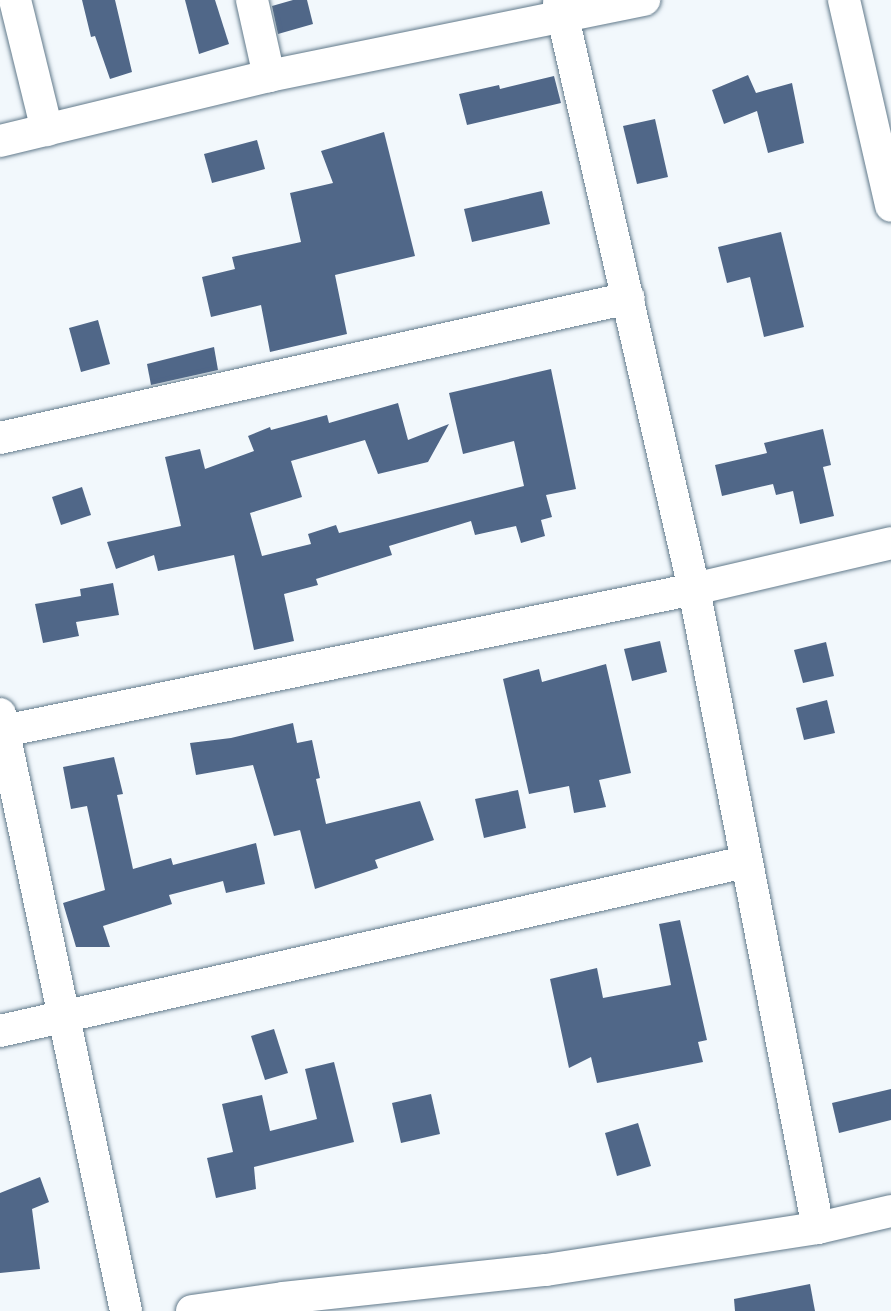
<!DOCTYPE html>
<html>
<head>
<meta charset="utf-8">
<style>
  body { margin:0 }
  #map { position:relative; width:891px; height:1311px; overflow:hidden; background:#f2f8fc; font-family:Literata,serif }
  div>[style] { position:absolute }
  .building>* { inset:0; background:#506788 }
  .roads { filter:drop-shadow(0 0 2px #627a8b) drop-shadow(0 0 2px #627a8b) }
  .street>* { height:32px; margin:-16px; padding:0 16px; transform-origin:16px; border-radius:16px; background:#fff }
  span { translate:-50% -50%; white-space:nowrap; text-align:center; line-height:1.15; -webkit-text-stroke:6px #f2f8fc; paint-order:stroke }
</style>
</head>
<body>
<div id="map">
  <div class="building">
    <div style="clip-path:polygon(82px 0,115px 0,132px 72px,110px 79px,95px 36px,91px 37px)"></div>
    <div style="clip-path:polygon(185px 0,215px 0,229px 44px,199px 54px)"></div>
    <div style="clip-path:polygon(293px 0,307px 0,313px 24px,278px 34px,272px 6px)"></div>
    <div style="clip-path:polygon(748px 75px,756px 93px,792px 83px,804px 143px,768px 153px,757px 111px,724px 124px,712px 90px)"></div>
    <div style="clip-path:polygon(554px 76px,561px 103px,467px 125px,459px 94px,499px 85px,500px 89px)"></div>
    <div style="clip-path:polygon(655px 119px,668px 177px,637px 184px,623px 126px)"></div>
    <div style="clip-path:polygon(384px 132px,415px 256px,335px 275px,347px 334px,270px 352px,261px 305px,211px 317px,202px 277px,235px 269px,232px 257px,301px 242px,290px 193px,333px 183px,321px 151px)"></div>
    <div style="clip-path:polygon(257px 140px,265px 169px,212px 183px,204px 154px)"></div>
    <div style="clip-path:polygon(542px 191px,550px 224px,472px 242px,464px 209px)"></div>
    <div style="clip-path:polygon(781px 232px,804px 327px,764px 337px,750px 277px,727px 283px,718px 247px)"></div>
    <div style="clip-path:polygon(98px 320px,110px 364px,81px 372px,69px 328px)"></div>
    <div style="clip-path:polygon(214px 347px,218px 370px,151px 385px,147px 364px)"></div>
    <div style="clip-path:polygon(551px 369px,576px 489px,546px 495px,552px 517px,541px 520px,545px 536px,521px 543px,516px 526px,475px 535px,471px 521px,389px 546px,392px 555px,316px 579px,318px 585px,284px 594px,294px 641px,254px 650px,234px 555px,158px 571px,154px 555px,116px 569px,107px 542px,181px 526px,165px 457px,200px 449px,205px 469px,254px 451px,248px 436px,270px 427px,271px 430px,327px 415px,329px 423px,398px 403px,408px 440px,449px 424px,428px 462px,378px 474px,365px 440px,291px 461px,302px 497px,250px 513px,262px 556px,311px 544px,308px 534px,336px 525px,339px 533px,524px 486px,514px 441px,463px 454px,449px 393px)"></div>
    <div style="clip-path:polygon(823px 429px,831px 465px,823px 467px,834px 516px,800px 524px,793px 491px,776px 495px,773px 484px,722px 496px,715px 465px,767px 453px,764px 443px)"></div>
    <div style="clip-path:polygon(82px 487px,91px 515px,61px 525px,52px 497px)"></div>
    <div style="clip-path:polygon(113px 583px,119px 615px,76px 622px,79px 636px,43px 643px,35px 604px,81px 596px,80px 589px)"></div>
    <div style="clip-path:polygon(660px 641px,667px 672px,632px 681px,624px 649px)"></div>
    <div style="clip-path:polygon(826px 642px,834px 676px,803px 683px,794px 650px)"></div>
    <div style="clip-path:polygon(606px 664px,631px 773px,599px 780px,606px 807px,574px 813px,569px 786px,529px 794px,503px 679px,539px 669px,542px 682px)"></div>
    <div style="clip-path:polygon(827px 700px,835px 733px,804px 740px,796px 708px)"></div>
    <div style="clip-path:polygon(293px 723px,297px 743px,312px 740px,320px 778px,316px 779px,326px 824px,420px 801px,434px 840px,375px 860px,378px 868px,315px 889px,300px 830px,274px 836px,253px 765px,196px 775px,190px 743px,231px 738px)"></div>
    <div style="clip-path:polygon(114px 757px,123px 794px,117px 795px,133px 869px,171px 858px,173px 865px,256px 843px,265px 884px,226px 893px,223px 881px,169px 895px,172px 904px,103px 926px,110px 947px,76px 947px,63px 903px,105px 890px,87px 806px,71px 809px,63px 767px)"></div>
    <div style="clip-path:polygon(518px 790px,526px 828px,484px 838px,475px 799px)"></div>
    <div style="clip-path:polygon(680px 920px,707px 1040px,698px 1042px,703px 1062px,597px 1083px,591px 1057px,569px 1068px,550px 979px,597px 968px,603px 998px,671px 985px,659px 924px)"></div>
    <div style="clip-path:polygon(274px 1029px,288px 1073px,265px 1080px,251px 1036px)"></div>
    <div style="clip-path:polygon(334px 1062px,354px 1142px,254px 1167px,256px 1189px,216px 1198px,207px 1158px,233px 1152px,222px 1104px,262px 1095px,270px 1131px,317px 1119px,305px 1069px)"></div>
    <div style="clip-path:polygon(891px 1089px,891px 1120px,839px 1133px,832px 1103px)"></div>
    <div style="clip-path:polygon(431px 1094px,440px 1134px,401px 1143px,392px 1103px)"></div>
    <div style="clip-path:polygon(638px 1123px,651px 1166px,617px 1176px,605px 1133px)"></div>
    <div style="clip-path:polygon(40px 1177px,49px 1202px,32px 1209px,40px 1269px,0 1273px,0 1193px)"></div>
    <div style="clip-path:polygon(810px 1284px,815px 1311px,735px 1311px,734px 1299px)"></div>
  </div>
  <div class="roads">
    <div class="street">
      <div style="left:15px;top:0;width:134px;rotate:76.2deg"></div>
      <div style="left:252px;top:0;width:78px;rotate:77.4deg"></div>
      <div style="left:559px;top:0;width:604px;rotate:77.09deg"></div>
      <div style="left:694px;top:589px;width:651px;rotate:79.02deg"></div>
      <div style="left:844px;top:0;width:211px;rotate:77.1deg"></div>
      <div style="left:0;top:141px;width:277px;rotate:-13.6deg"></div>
      <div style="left:269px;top:76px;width:383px;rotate:-11.5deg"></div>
      <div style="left:0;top:438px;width:644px;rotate:-12.55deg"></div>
      <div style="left:0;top:714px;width:610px;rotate:78.08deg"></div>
      <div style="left:4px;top:731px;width:704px;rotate:-11.63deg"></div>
      <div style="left:694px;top:589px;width:202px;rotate:-13.1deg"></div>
      <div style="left:0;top:1031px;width:764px;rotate:-12.78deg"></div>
      <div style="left:192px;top:1311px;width:92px;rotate:-8.1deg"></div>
      <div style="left:283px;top:1298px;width:264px;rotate:-6.1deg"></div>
      <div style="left:546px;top:1270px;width:275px;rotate:-8.8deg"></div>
      <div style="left:818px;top:1228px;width:75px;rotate:-13.1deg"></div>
    </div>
  </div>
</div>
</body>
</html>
